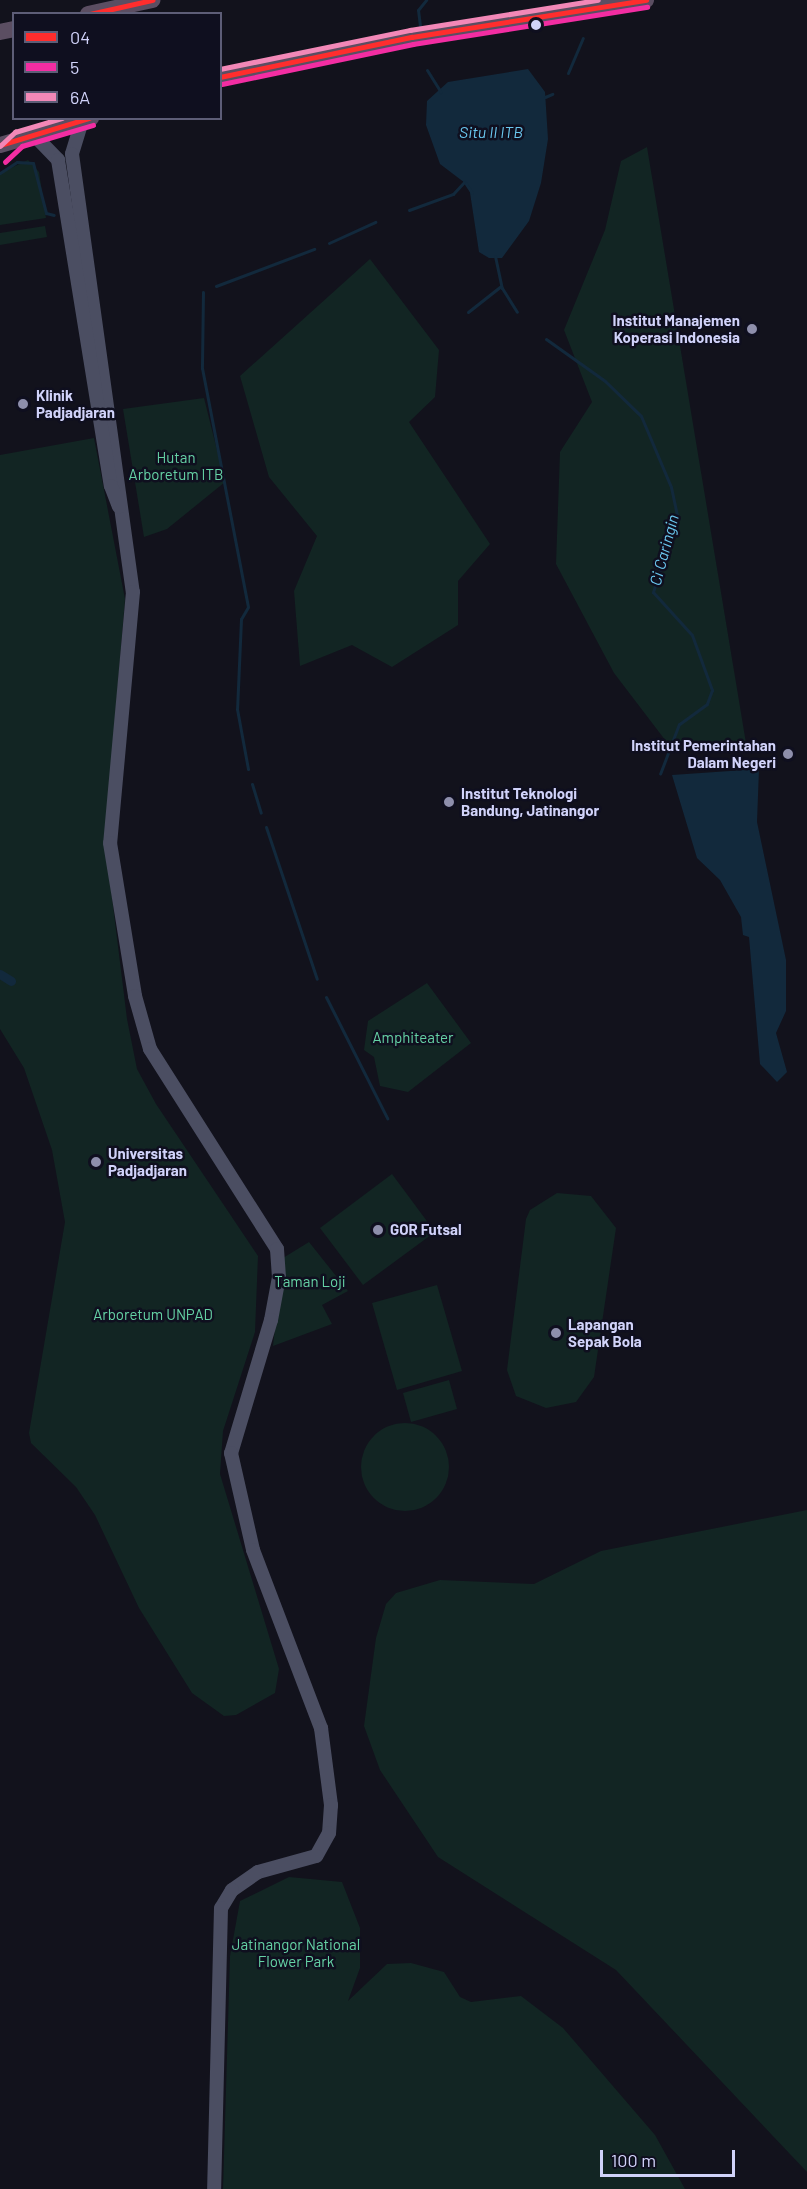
<!DOCTYPE html>
<style>
body{margin:0}
#map{position:relative;width:807px;height:2189px;overflow:hidden;background:#12121c;font-family:Barlow,sans-serif}
div>[style]{position:absolute}
[style*='--x']{left:calc(var(--x)*1px);top:calc(var(--y)*1px);width:calc(var(--w)*1px);rotate:calc(var(--a)*1deg)}
.green>*{inset:0;background:#122523}
.round{border-radius:50%}
.water>*{inset:0;background:#12293c}
.stream>*{height:3px;margin:-1.5px;padding:0 1.5px;transform-origin:1.5px;border-radius:1.5px;background:#12293c}
.canal>*{height:9px;margin:-4.5px;padding:0 4.5px;transform-origin:4.5px;border-radius:4.5px;background:#12293c}
.secondary>*{height:14px;margin:-7px;padding:0 7px;transform-origin:7px;border-radius:7px;background:#4b4e62}
.highway>*{height:16px;margin:-8px;padding:0 8px;transform-origin:8px;border-radius:8px;background:#5b4e62}
.bus-1>*{height:4.5px;margin:-2.25px;padding:0 2.25px;transform-origin:2.25px;border-radius:2.25px;background:#ff2d2d}
.bus-2>*{height:4.5px;margin:-2.25px;padding:0 2.25px;transform-origin:2.25px;border-radius:2.25px;background:#f32da2}
.bus-3>*{height:4.5px;margin:-2.25px;padding:0 2.25px;transform-origin:2.25px;border-radius:2.25px;background:#f288b7}
.dots>*{width:16px;height:16px;translate:-50% -50%;box-sizing:border-box;border:3px solid #0f0f1f;border-radius:50%}
span{translate:-50% -50%;white-space:nowrap;text-align:center;line-height:1.15;-webkit-text-stroke:5px #0f0f1f;paint-order:stroke}
.poi-label{font-size:15px;color:#d1d3fa;font-weight:700}
.right{translate:-100% -50%;text-align:right}
.left{translate:0 -50%;text-align:left}
.park-label{font-size:15px;color:#65d2a5}
.water-label{font-size:16px;color:#6ac7ef;font-style:italic}
.legend{position:absolute;left:12px;top:12px;width:210px;height:108px;box-sizing:border-box;background:#0f0f1f;border:2px solid #5d5d77;margin:0;padding:8px 10px;list-style:none;font-size:18px;color:#d1d3fa}
.legend li{display:flex;align-items:center;gap:12px;height:30px}
.legend b{width:30px;border:2px solid #5d5d77}
.scale{position:absolute;left:600px;top:2150px;width:135px;height:27px;box-sizing:border-box;border:3px solid #d1d3fa;border-top:0;padding-left:8px;font-size:18px;line-height:21px;white-space:nowrap;color:#d1d3fa;-webkit-text-stroke:4px #0f0f1f;paint-order:stroke}
</style>
<div id="map">
<div class="green">
<i style="clip-path:polygon(647px 147px,746px 743px,675px 753px,614px 673px,556px 564px,560px 452px,592px 402px,564px 330px,605px 230px,621px 161px)"></i>
<i style="clip-path:polygon(28px 160px,39px 172px,46px 218px,0 225px,0 173px)"></i>
<i style="clip-path:polygon(45px 226px,47px 237px,0 245px,0 233px)"></i>
<i style="clip-path:polygon(370px 259px,439px 350px,435px 397px,409px 422px,490px 544px,458px 581px,458px 625px,392px 667px,352px 645px,300px 666px,294px 591px,317px 536px,269px 477px,240px 376px)"></i>
<i style="clip-path:polygon(204px 398px,225px 482px,167px 529px,144px 537px,123px 409px)"></i>
<i style="clip-path:polygon(94px 438px,125px 599px,105px 841px,127px 1019px,137px 1069px,156px 1104px,258px 1256px,255px 1332px,223px 1431px,220px 1474px,279px 1669px,275px 1693px,236px 1715px,224px 1716px,192px 1693px,139px 1608px,95px 1515px,76px 1487px,31px 1443px,29px 1433px,65px 1222px,52px 1150px,24px 1068px,0 1029px,0 455px)"></i>
<i style="clip-path:polygon(427px 983px,471px 1043px,408px 1092px,380px 1086px,374px 1057px,364px 1050px,368px 1021px)"></i>
<i style="clip-path:polygon(392px 1174px,435px 1232px,363px 1285px,320px 1228px)"></i>
<i style="clip-path:polygon(557px 1193px,591px 1196px,616px 1228px,594px 1377px,576px 1402px,546px 1408px,516px 1396px,507px 1370px,526px 1219px,530px 1210px)"></i>
<i style="clip-path:polygon(309px 1242px,348px 1291px,322px 1305px,332px 1324px,273px 1346px,283px 1258px)"></i>
<i style="clip-path:polygon(437px 1285px,462px 1371px,397px 1390px,372px 1303px)"></i>
<i style="clip-path:polygon(449px 1380px,457px 1409px,411px 1422px,403px 1393px)"></i>
<i class="round" style="left:361px;top:1423px;width:88px;height:88px"></i>
<i style="clip-path:polygon(807px 1510px,807px 2172px,616px 1970px,438px 1857px,380px 1770px,364px 1726px,376px 1638px,386px 1604px,396px 1593px,440px 1580px,534px 1584px,601px 1551px)"></i>
<i style="clip-path:polygon(289px 1877px,342px 1882px,360px 1928px,360px 1968px,348px 2001px,387px 1964px,411px 1963px,444px 1972px,460px 1997px,471px 2002px,521px 1996px,563px 2028px,655px 2135px,685px 2189px,223px 2189px,230px 1956px,240px 1901px)"></i>
</div>
<div class="water">
<i style="clip-path:polygon(528px 69px,545px 92px,548px 139px,541px 183px,529px 221px,502px 258px,489px 258px,479px 252px,469px 186px,440px 164px,426px 125px,427px 101px,448px 82px)"></i>
<i style="clip-path:polygon(759px 769px,757px 822px,786px 960px,786px 1011px,776px 1033px,787px 1072px,777px 1082px,760px 1064px,749px 937px,743px 935px,741px 917px,720px 880px,697px 858px,672px 775px)"></i>
</div>
<div class="stream">
<i style="--x:420;--y:26;--w:16;--a:-97"></i>
<i style="--x:418;--y:10;--w:13;--a:-51"></i>
<i style="--x:427;--y:70;--w:26;--a:58"></i>
<i style="--x:568;--y:73;--w:38;--a:-67"></i>
<i style="--x:545;--y:97;--w:8;--a:-23"></i>
<i style="--x:0;--y:173;--w:20;--a:-33"></i>
<i style="--x:17;--y:162;--w:16;--a:4"></i>
<i style="--x:33;--y:163;--w:52;--a:75.4"></i>
<i style="--x:46;--y:213;--w:8;--a:14"></i>
<i style="--x:464;--y:181;--w:14;--a:56"></i>
<i style="--x:409;--y:210;--w:47;--a:-20"></i>
<i style="--x:453;--y:194;--w:16;--a:-47"></i>
<i style="--x:329;--y:243;--w:51;--a:-24.5"></i>
<i style="--x:495;--y:256;--w:33;--a:78"></i>
<i style="--x:502;--y:288;--w:28;--a:58"></i>
<i style="--x:216;--y:286;--w:105;--a:-20.7"></i>
<i style="--x:203;--y:292;--w:76;--a:90.8"></i>
<i style="--x:202;--y:368;--w:243;--a:79.1"></i>
<i style="--x:248;--y:607;--w:14;--a:120"></i>
<i style="--x:241;--y:619;--w:90;--a:92.5"></i>
<i style="--x:237;--y:709;--w:61;--a:79.6"></i>
<i style="--x:468;--y:312;--w:42;--a:-38.2"></i>
<i style="--x:546;--y:339;--w:72;--a:35.4"></i>
<i style="--x:605;--y:381;--w:50;--a:44.2"></i>
<i style="--x:641;--y:416;--w:77;--a:67.1"></i>
<i style="--x:671;--y:487;--w:29;--a:78"></i>
<i style="--x:677;--y:515;--w:81;--a:107.3"></i>
<i style="--x:653;--y:592;--w:58;--a:47.8"></i>
<i style="--x:692;--y:635;--w:59;--a:70"></i>
<i style="--x:712;--y:690;--w:15;--a:110"></i>
<i style="--x:707;--y:704;--w:34;--a:144"></i>
<i style="--x:679;--y:724;--w:53;--a:110.8"></i>
<i style="--x:252;--y:784;--w:30;--a:73"></i>
<i style="--x:266;--y:827;--w:160;--a:71.5"></i>
<i style="--x:326;--y:997;--w:136;--a:63.2"></i>
</div>
<div class="canal">
<i style="--x:0;--y:974;--w:13;--a:32"></i>
</div>
<div class="secondary">
<i style="--x:82;--y:121;--w:34;--a:107"></i>
<i style="--x:72;--y:154;--w:442;--a:82.1"></i>
<i style="--x:133;--y:592;--w:252;--a:95.2"></i>
<i style="--x:110;--y:843;--w:155;--a:80.7"></i>
<i style="--x:135;--y:996;--w:55;--a:74.2"></i>
<i style="--x:150;--y:1049;--w:237;--a:57.6"></i>
<i style="--x:277;--y:1249;--w:28;--a:86"></i>
<i style="--x:279;--y:1277;--w:44;--a:100.5"></i>
<i style="--x:271;--y:1320;--w:139;--a:106.7"></i>
<i style="--x:231;--y:1453;--w:99;--a:77.2"></i>
<i style="--x:253;--y:1550;--w:191;--a:69.1"></i>
<i style="--x:321;--y:1728;--w:78;--a:82.6"></i>
<i style="--x:331;--y:1805;--w:28;--a:94"></i>
<i style="--x:329;--y:1833;--w:26;--a:119"></i>
<i style="--x:316;--y:1856;--w:60;--a:164.6"></i>
<i style="--x:258;--y:1872;--w:32;--a:145"></i>
<i style="--x:232;--y:1890;--w:21;--a:121"></i>
<i style="--x:221;--y:1908;--w:281;--a:91.4"></i>
<i style="--x:34;--y:135;--w:35;--a:46"></i>
<i style="--x:58;--y:160;--w:330;--a:80.8"></i>
<i style="--x:111;--y:486;--w:22;--a:69"></i>
</div>
<div class="highway">
<i style="--x:88;--y:14;--w:66;--a:-12.3"></i>
<i style="--x:0;--y:32;--w:14;--a:-12"></i>
<i style="--x:220;--y:77;--w:196;--a:-11.8"></i>
<i style="--x:412;--y:37;--w:237;--a:-9"></i>
<i style="--x:0;--y:145;--w:95;--a:-16.5"></i>
</div>
<div class="bus-1">
<i style="--x:90;--y:14;--w:64;--a:-12.7"></i>
<i style="--x:220;--y:77;--w:196;--a:-11.8"></i>
<i style="--x:412;--y:37;--w:237;--a:-9"></i>
<i style="--x:0;--y:145;--w:93;--a:-16.9"></i>
</div>
<div class="bus-2">
<i style="--x:222;--y:84;--w:195;--a:-11.8"></i>
<i style="--x:413;--y:44;--w:237;--a:-9"></i>
<i style="--x:5;--y:162;--w:23;--a:-43"></i>
<i style="--x:22;--y:146;--w:74;--a:-16.5"></i>
</div>
<div class="bus-3">
<i style="--x:220;--y:69;--w:194;--a:-11.6"></i>
<i style="--x:410;--y:30;--w:190;--a:-9.1"></i>
<i style="--x:0;--y:146;--w:21;--a:-43"></i>
<i style="--x:15;--y:132;--w:49;--a:-16.6"></i>
</div>
<div class="dots">
<i style="left:536px;top:25px;background:#d1d3fa"></i>
<i style="left:752px;top:329px;background:#8e8fac"></i>
<i style="left:23px;top:404px;background:#8e8fac"></i>
<i style="left:788px;top:754px;background:#8e8fac"></i>
<i style="left:449px;top:802px;background:#8e8fac"></i>
<i style="left:96px;top:1162px;background:#8e8fac"></i>
<i style="left:378px;top:1230px;background:#8e8fac"></i>
<i style="left:556px;top:1333px;background:#8e8fac"></i>
</div>
<div class="poi-label">
<span class="right" style="left:740px;top:329px">Institut Manajemen<br>Koperasi Indonesia</span>
<span class="left" style="left:36px;top:404px">Klinik<br>Padjadjaran</span>
<span class="right" style="left:776px;top:754px">Institut Pemerintahan<br>Dalam Negeri</span>
<span class="left" style="left:461px;top:802px">Institut Teknologi<br>Bandung, Jatinangor</span>
<span class="left" style="left:108px;top:1162px">Universitas<br>Padjadjaran</span>
<span class="left" style="left:390px;top:1230px">GOR Futsal</span>
<span class="left" style="left:568px;top:1333px">Lapangan<br>Sepak Bola</span>
</div>
<div class="park-label">
<span style="left:176px;top:466px">Hutan<br>Arboretum ITB</span>
<span style="left:413px;top:1038px">Amphiteater</span>
<span style="left:310px;top:1282px">Taman Loji</span>
<span style="left:153px;top:1315px">Arboretum UNPAD</span>
<span style="left:296px;top:1953px">Jatinangor National<br>Flower Park</span>
</div>
<div class="water-label">
<span style="left:491px;top:132px">Situ II ITB</span>
<span style="left:664px;top:550px;rotate:-75deg">Ci Caringin</span>
</div>
<ul class="legend">
<li><b style="height:8px;background:#ff2d2d"></b>04</li>
<li><b style="height:8px;background:#f32da2"></b>5</li>
<li><b style="height:8px;background:#f288b7"></b>6A</li>
</ul>
<div class="scale">100 m</div>
</div>
